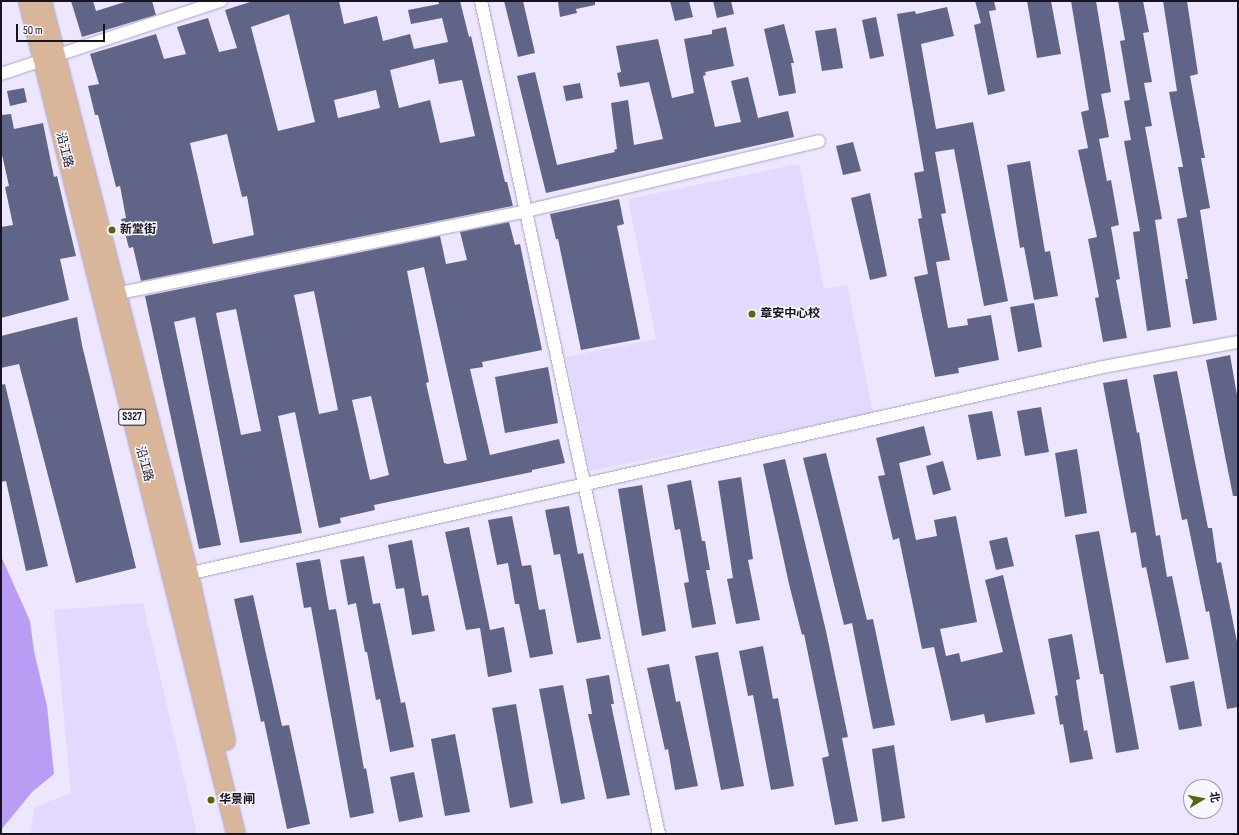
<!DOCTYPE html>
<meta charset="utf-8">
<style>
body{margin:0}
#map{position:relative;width:1239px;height:835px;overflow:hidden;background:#ede6fe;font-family:"Sofia Sans Condensed","Noto Sans SC",sans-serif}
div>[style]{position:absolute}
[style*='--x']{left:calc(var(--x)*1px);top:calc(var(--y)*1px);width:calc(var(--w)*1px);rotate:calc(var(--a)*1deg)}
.built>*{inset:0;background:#e3d8fd}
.forest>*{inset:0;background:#b99df5}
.building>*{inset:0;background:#606587}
.roads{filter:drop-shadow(0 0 1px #aba1c5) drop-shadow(0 0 1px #aba1c5)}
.street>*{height:12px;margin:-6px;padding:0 6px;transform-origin:6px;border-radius:6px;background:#fff}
.primary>*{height:18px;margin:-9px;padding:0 9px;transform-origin:9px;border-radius:9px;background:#d9b59a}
.dots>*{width:11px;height:11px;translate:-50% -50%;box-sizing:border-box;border:2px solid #f8f6fe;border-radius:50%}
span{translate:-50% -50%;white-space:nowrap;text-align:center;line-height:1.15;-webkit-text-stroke:3px #f8f6fe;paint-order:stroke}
.shield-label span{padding:1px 3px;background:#f8f6fe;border:1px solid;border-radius:3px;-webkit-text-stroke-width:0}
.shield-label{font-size:11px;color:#171320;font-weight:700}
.street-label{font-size:12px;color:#171320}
.poi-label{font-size:12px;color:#171320;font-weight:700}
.left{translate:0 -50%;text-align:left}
.frame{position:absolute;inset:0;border:2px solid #171320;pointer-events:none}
.north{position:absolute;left:1183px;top:779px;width:40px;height:40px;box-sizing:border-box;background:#f8f6fe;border:1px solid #9e9ba5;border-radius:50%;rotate:80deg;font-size:11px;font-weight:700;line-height:16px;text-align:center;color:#171320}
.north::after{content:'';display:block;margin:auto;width:14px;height:18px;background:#596509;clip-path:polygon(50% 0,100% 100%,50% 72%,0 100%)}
.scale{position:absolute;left:16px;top:24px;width:89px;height:18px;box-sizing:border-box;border:2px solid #171320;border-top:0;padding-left:5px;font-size:12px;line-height:14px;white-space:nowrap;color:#171320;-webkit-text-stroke:3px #f8f6fe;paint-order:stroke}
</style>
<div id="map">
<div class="built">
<i style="clip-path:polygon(799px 164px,824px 289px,847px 285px,873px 413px,590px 471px,566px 357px,656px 339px,628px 199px)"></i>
<i style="clip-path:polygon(143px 603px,197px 834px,31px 834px,34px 807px,71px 793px,54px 610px)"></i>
</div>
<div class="forest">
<i style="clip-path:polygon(1px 556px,30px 621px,34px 651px,47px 706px,54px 774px,32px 792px,1px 830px)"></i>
</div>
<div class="building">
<i style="clip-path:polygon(71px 1px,93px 1px,96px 11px,128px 1px,152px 1px,156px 15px,82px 37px)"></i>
<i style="clip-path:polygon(evenodd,253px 1px,339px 1px,344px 24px,377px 16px,383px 41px,410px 34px,414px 49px,448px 42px,442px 18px,411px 24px,408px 10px,439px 4px,438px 1px,460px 1px,469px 37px,471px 36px,505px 182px,507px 182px,513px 206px,141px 281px,133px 247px,129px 248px,121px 219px,126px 218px,120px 186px,116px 187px,98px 115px,95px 115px,88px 86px,99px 84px,90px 54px,156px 34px,164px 59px,186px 54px,177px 27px,208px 18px,219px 52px,237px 48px,225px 10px,253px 1px,289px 14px,315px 122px,278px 131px,251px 27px,289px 14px,253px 1px,434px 59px,439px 84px,462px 80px,475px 136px,440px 143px,430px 100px,399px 108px,390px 70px,434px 59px,253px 1px,376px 90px,380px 108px,338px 118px,334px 100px,376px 90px,253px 1px,227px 134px,242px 197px,247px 196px,254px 235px,213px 244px,190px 143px,227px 134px)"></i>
<i style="clip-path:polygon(504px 1px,523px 1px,535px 53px,518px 57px)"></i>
<i style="clip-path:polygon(564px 1px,595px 1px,595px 5px,576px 9px,577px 13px,560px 17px,558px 2px)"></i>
<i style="clip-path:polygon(670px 1px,689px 1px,693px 17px,675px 21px)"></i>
<i style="clip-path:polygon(713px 1px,731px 1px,734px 14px,717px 18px)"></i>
<i style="clip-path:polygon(975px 1px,994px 1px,996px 10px,989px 11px,1005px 91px,988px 95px,974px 25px,981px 23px)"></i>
<i style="clip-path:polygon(1027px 1px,1051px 1px,1061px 54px,1037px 58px)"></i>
<i style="clip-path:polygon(1071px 1px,1096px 1px,1111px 92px,1101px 94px,1109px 137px,1099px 139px,1107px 181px,1111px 180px,1119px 225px,1111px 227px,1120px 279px,1116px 280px,1127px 338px,1103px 342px,1095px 298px,1099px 297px,1088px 239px,1097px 237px,1078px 150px,1088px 148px,1081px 112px,1089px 110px)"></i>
<i style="clip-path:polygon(1118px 1px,1143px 1px,1149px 32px,1143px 33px,1152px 82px,1144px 83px,1152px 126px,1145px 127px,1162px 219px,1155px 220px,1171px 327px,1147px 331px,1133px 232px,1140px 231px,1124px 141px,1131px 140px,1124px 101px,1130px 100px,1120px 41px,1125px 40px)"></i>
<i style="clip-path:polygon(1163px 1px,1187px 1px,1198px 74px,1190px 76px,1205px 158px,1201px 158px,1210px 208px,1200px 210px,1217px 320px,1193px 324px,1185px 279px,1188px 279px,1177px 219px,1187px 217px,1178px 167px,1183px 167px,1169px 92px,1177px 91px)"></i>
<i style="clip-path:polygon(947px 7px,954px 36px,921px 44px,936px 129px,973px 122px,1008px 301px,984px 306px,954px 149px,935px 152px,946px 213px,941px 214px,950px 260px,936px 262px,948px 328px,968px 325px,967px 319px,991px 315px,999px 360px,958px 368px,959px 373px,935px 377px,914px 277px,928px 274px,918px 219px,922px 218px,914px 173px,924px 171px,897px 14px,915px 11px,916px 14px)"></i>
<i style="clip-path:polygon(876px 17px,884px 56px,870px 59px,862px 20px)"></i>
<i style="clip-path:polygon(784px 24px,794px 63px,791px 63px,796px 93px,779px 96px,764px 29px)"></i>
<i style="clip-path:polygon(726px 27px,734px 66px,705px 72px,706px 75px,703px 76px,715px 127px,741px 122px,731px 81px,748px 77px,758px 118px,788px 111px,794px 137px,546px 193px,517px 76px,535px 72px,557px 165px,615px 152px,614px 150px,617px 149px,611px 103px,628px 100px,634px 145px,663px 139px,649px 82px,620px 87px,617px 73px,621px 72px,616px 46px,658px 39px,672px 98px,694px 93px,684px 39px,712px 34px,712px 30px)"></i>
<i style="clip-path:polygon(836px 28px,843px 68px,822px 71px,815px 31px)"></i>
<i style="clip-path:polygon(580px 83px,583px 98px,566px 101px,563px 86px)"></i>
<i style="clip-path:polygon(24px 88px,27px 102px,10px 106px,7px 91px)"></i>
<i style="clip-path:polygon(11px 114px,14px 129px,43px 123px,54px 177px,57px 176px,76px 256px,60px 259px,69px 300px,1px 318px,1px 227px,13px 225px,5px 187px,9px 186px,1px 150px,1px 115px)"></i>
<i style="clip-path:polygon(853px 142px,861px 171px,843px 175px,836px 146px)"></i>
<i style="clip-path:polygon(1030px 161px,1045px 252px,1050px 251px,1058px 296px,1034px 300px,1024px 247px,1020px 248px,1007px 165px)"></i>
<i style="clip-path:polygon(870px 193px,887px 276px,870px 280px,851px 198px)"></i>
<i style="clip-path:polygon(619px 199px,624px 224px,617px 226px,640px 339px,581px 350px,558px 239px,556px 239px,550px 214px)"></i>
<i style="clip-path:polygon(evenodd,509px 222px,515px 245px,520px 244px,542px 350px,482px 362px,483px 367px,470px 369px,490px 455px,559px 439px,565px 463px,532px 470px,532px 472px,374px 505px,375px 510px,340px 518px,341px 523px,319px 528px,295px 412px,278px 416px,302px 533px,240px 543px,195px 317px,174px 322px,221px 545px,199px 549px,145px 296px,440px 236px,446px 264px,467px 260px,460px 232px,509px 222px,424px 267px,467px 460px,448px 464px,444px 463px,426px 383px,429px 382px,407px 271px,424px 267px,509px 222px,314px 291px,338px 410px,319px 414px,294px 295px,314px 291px,509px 222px,236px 309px,261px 431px,241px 435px,216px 313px,236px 309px,509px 222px,371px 396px,389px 475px,370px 480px,352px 400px,371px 396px)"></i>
<i style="clip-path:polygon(1034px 303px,1042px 347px,1018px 352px,1010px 307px)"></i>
<i style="clip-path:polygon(77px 317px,82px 345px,136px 568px,76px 583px,19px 364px,1px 368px,1px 336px)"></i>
<i style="clip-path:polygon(1230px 355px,1238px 401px,1238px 496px,1233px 496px,1206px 360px)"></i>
<i style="clip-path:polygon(548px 367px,558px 423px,505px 433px,495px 377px)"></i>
<i style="clip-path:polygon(1177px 371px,1208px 528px,1212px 528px,1217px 563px,1221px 562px,1238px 647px,1238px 707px,1227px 709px,1209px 611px,1206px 612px,1187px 519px,1182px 520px,1153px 375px)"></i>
<i style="clip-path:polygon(1127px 379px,1137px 433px,1139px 432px,1156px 536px,1160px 535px,1167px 577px,1172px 576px,1189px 659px,1166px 663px,1146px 567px,1142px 568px,1136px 532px,1131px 533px,1103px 383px)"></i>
<i style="clip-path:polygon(5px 384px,48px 566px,26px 571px,6px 481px,1px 482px,1px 385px)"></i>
<i style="clip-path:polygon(1041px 407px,1049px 452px,1025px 456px,1017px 411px)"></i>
<i style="clip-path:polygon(992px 411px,1001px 456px,977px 460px,968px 415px)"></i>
<i style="clip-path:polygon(924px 426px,931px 455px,899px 463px,916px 540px,937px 536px,934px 520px,956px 516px,977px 622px,940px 629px,946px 656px,959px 653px,961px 662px,1003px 652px,985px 580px,1003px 575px,1035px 714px,986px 723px,984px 714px,951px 721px,934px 647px,922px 649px,899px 538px,893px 540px,878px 476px,885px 475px,876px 438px)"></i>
<i style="clip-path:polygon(1077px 449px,1087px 513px,1065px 517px,1055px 453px)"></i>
<i style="clip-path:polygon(826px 453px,867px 620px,873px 619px,895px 725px,873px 729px,852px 623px,844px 625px,803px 458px)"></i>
<i style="clip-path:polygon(785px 459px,826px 631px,848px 737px,842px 738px,858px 821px,835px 825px,822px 758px,829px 756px,804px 634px,802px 635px,789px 584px,763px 464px)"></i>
<i style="clip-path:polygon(943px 461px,951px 490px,933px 495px,926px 466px)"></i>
<i style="clip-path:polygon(741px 477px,753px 559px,748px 560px,760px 620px,736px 624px,727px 579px,733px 578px,718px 481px)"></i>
<i style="clip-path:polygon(691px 480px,702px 541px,705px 541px,710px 570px,706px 570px,716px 624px,692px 628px,684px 583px,689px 582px,680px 529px,675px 530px,667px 485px)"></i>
<i style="clip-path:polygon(642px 485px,666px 631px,642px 636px,618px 489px)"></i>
<i style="clip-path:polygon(569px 506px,578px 554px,583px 553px,601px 639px,577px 643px,560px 554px,554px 555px,545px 510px)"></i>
<i style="clip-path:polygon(512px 516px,522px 566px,531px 565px,539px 610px,545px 609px,553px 654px,530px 658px,519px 604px,515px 604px,508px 563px,497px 565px,488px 520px)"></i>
<i style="clip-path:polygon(469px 527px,490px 630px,504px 627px,512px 672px,488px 677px,480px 628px,466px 630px,445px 532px)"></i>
<i style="clip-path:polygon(1099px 531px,1139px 749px,1116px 753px,1103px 674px,1100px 674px,1075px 535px)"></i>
<i style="clip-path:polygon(1007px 537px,1014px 566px,996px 570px,989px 541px)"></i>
<i style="clip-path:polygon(412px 540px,422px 596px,428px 595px,435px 631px,412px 635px,404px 588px,396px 589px,388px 545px)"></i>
<i style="clip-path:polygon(364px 556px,373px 604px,380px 603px,401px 703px,405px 702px,414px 747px,390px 752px,380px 699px,376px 700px,367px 652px,365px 652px,356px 603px,348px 605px,340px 560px)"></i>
<i style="clip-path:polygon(320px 559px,329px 610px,336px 609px,364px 769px,366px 768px,374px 813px,350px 818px,311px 607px,304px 608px,296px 563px)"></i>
<i style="clip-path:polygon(253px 595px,282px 726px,289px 725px,310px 824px,287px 829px,264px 721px,261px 722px,234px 599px)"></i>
<i style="clip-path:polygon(1072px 634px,1080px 679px,1076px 680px,1084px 731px,1087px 730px,1093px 759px,1070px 763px,1063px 724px,1060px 725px,1055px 696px,1058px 695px,1048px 639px)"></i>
<i style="clip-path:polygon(763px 646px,773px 699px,778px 698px,794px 786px,771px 790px,753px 695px,748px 696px,739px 651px)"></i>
<i style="clip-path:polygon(718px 652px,744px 786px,721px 790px,695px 656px)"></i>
<i style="clip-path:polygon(669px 664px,676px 702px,680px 701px,698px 786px,675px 790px,668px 749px,665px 750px,647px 668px)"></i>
<i style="clip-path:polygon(609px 675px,614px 704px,611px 704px,630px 795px,607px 799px,588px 714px,592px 714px,586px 679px)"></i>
<i style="clip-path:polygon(1194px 681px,1202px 726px,1179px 730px,1170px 686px)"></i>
<i style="clip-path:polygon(563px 685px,585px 799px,561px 804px,539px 689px)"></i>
<i style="clip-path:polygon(516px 704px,533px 803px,510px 808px,492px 708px)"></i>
<i style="clip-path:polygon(455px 734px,470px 812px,445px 816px,431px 739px)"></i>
<i style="clip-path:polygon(894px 745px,905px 818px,882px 822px,872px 749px)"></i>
<i style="clip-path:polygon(414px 772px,423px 817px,399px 822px,390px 777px)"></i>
</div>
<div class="roads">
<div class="street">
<i style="--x:481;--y:1;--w:852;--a:77.94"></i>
<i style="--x:1;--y:74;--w:232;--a:-18.4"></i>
<i style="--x:110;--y:295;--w:424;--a:-11.4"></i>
<i style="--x:526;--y:211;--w:301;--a:-13.4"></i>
<i style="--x:183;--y:575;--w:943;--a:-12.74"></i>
<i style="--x:1103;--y:367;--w:137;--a:-10.5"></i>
</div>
<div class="primary">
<i style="--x:28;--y:1;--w:859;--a:75.98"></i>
<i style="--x:42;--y:1;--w:592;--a:75.61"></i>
<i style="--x:189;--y:574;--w:171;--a:77.5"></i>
</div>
</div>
<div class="dots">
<i style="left:112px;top:230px;background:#596509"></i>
<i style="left:752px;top:314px;background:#596509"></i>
<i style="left:211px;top:800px;background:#596509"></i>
</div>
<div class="shield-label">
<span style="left:132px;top:417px">S327</span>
</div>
<div class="street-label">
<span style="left:64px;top:150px;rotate:76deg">沿江路</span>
<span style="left:144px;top:464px;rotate:75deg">沿江路</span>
</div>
<div class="poi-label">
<span class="left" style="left:120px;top:230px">新堂街</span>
<span class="left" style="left:760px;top:314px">章安中心校</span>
<span class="left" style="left:219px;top:800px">华景闸</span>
</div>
<div class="frame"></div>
<div class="north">北</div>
<div class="scale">50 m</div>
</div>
